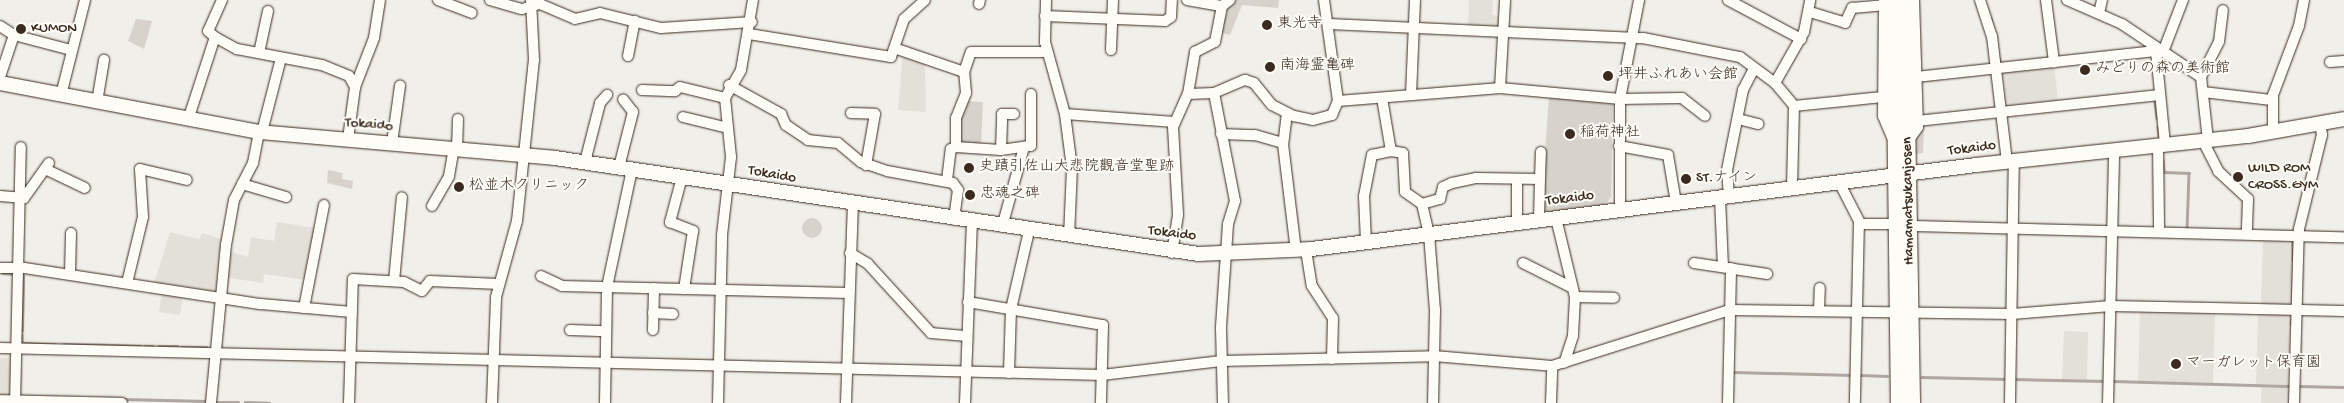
<!DOCTYPE html>
<meta charset="utf-8">
<style>
body{margin:0}
#map{position:relative;width:2344px;height:403px;overflow:hidden;background:#f1efea;font-family:"Gochi Hand","Klee One",sans-serif}
div>[style]{position:absolute}
[style*='--x']{left:calc(var(--x)*1px);top:calc(var(--y)*1px);width:calc(var(--w)*1px);rotate:calc(var(--a)*1deg)}
.built>*{inset:0;background:#e3e0da}
.green>*{inset:0;background:#d7d2cc}
.round{border-radius:50%}
.stream>*{height:2.5px;margin:-1.25px;padding:0 1.25px;transform-origin:1.25px;border-radius:1.25px;background:#aea69f}
.roads{filter:drop-shadow(0 0 1px #3b2a1e) drop-shadow(0 0 1px #3b2a1e)}
.street>*{height:10px;margin:-5px;padding:0 5px;transform-origin:5px;border-radius:5px;background:#fdfcf7}
.secondary>*{height:14px;margin:-7px;padding:0 7px;transform-origin:7px;border-radius:7px;background:#fdfcf7}
.primary>*{height:15px;margin:-7.5px;padding:0 7.5px;transform-origin:7.5px;border-radius:7.5px;background:#fdfcf7}
.dots>*{width:14px;height:14px;translate:-50% -50%;box-sizing:border-box;border:2px solid #fdfcf7;border-radius:50%}
span{translate:-50% -50%;white-space:nowrap;text-align:center;line-height:1.15;-webkit-text-stroke:4px #fdfcf7;paint-order:stroke}
.poi-label{font-size:15px;color:#3b2a1e}
.left{translate:0 -50%;text-align:left}
.street-label{font-size:15px;color:#3b2a1e}
</style>
<div id="map">
<div class="built">
<i style="clip-path:polygon(1469px 0,1493px 0,1492px 15px,1500px 16px,1500px 28px,1468px 29px)"></i>
<i style="clip-path:polygon(903px 52px,925px 60px,926px 112px,898px 110px)"></i>
<i style="clip-path:polygon(2054px 65px,2058px 101px,2007px 107px,2003px 71px)"></i>
<i style="clip-path:polygon(277px 222px,315px 228px,305px 280px,264px 274px,263px 283px,223px 277px,227px 250px,248px 257px,251px 237px,274px 241px)"></i>
<i style="clip-path:polygon(170px 232px,199px 239px,202px 233px,224px 240px,217px 294px,154px 284px)"></i>
<i style="clip-path:polygon(2263px 240px,2292px 241px,2290px 306px,2261px 305px)"></i>
<i style="clip-path:polygon(162px 292px,183px 295px,180px 315px,159px 312px)"></i>
<i style="clip-path:polygon(2140px 310px,2215px 312px,2213px 383px,2138px 381px)"></i>
<i style="clip-path:polygon(2258px 313px,2290px 314px,2288px 385px,2256px 384px)"></i>
<i style="clip-path:polygon(2064px 331px,2088px 332px,2087px 380px,2062px 380px)"></i>
<i style="clip-path:polygon(0 358px,13px 358px,12px 396px,0 395px)"></i>
<i style="clip-path:polygon(2262px 386px,2292px 387px,2292px 403px,2261px 403px)"></i>
</div>
<div class="green">
<i style="clip-path:polygon(1236px 0,1279px 0,1278px 8px,1242px 5px,1230px 35px,1222px 33px,1227px 10px)"></i>
<i style="clip-path:polygon(136px 19px,152px 21px,144px 49px,128px 41px)"></i>
<i style="clip-path:polygon(1549px 97px,1613px 103px,1611px 197px,1604px 206px,1546px 213px,1541px 208px)"></i>
<i style="clip-path:polygon(965px 101px,983px 102px,981px 145px,961px 144px,959px 119px)"></i>
<i style="clip-path:polygon(1924px 124px,1923px 153px,1915px 154px,1914px 139px)"></i>
<i style="clip-path:polygon(328px 170px,343px 173px,342px 179px,353px 181px,352px 189px,327px 183px)"></i>
<i class="round" style="left:802px;top:218px;width:20px;height:20px"></i>
</div>
<div class="stream">
<i style="--x:1991;--y:18;--w:47;--a:78.9"></i>
<i style="--x:2155;--y:102;--w:16;--a:83"></i>
<i style="--x:2158;--y:127;--w:8;--a:83"></i>
<i style="--x:2163;--y:160;--w:12;--a:85"></i>
<i style="--x:2164;--y:172;--w:25;--a:2"></i>
<i style="--x:2189;--y:173;--w:57;--a:92"></i>
<i style="--x:2293;--y:239;--w:21;--a:90"></i>
<i style="--x:3;--y:273;--w:10;--a:6"></i>
<i style="--x:2292;--y:305;--w:40;--a:-88.6"></i>
<i style="--x:2291;--y:324;--w:10;--a:-84"></i>
<i style="--x:22;--y:331;--w:55;--a:-89"></i>
<i style="--x:22;--y:335;--w:8;--a:90"></i>
<i style="--x:22;--y:343;--w:33;--a:2"></i>
<i style="--x:63;--y:344;--w:47;--a:1.2"></i>
<i style="--x:113;--y:345;--w:27;--a:2"></i>
<i style="--x:145;--y:346;--w:8;--a:0"></i>
<i style="--x:159;--y:346;--w:19;--a:0"></i>
<i style="--x:181;--y:347;--w:26;--a:0"></i>
<i style="--x:1733;--y:372;--w:120;--a:1.4"></i>
<i style="--x:1860;--y:375;--w:27;--a:2"></i>
<i style="--x:1922;--y:377;--w:85;--a:1.3"></i>
<i style="--x:2014;--y:379;--w:91;--a:1.3"></i>
<i style="--x:2113;--y:381;--w:178;--a:1.6"></i>
<i style="--x:2298;--y:386;--w:46;--a:1.2"></i>
<i style="--x:123;--y:399;--w:84;--a:1.4"></i>
<i style="--x:215;--y:402;--w:24;--a:0"></i>
<i style="--x:245;--y:402;--w:24;--a:2"></i>
</div>
<div class="roads">
<div class="street">
<i style="--x:222;--y:0;--w:34;--a:114"></i>
<i style="--x:208;--y:31;--w:9;--a:41"></i>
<i style="--x:215;--y:37;--w:25;--a:29"></i>
<i style="--x:237;--y:49;--w:86;--a:10.7"></i>
<i style="--x:322;--y:65;--w:29;--a:22"></i>
<i style="--x:349;--y:76;--w:13;--a:61"></i>
<i style="--x:438;--y:0;--w:36;--a:21"></i>
<i style="--x:490;--y:0;--w:33;--a:16"></i>
<i style="--x:522;--y:9;--w:19;--a:-16"></i>
<i style="--x:540;--y:4;--w:38;--a:23"></i>
<i style="--x:575;--y:19;--w:26;--a:-13"></i>
<i style="--x:600;--y:13;--w:63;--a:13.8"></i>
<i style="--x:661;--y:28;--w:91;--a:-3.8"></i>
<i style="--x:1046;--y:0;--w:42;--a:91.4"></i>
<i style="--x:1045;--y:42;--w:75;--a:74.5"></i>
<i style="--x:1065;--y:114;--w:54;--a:82.6"></i>
<i style="--x:1072;--y:168;--w:68;--a:92.5"></i>
<i style="--x:1187;--y:0;--w:36;--a:10"></i>
<i style="--x:1222;--y:6;--w:10;--a:-37"></i>
<i style="--x:1728;--y:0;--w:83;--a:28.1"></i>
<i style="--x:1884;--y:0;--w:116;--a:90.5"></i>
<i style="--x:1883;--y:116;--w:23;--a:67"></i>
<i style="--x:1980;--y:0;--w:38;--a:72"></i>
<i style="--x:1992;--y:36;--w:127;--a:83.2"></i>
<i style="--x:2046;--y:0;--w:63;--a:82.6"></i>
<i style="--x:2067;--y:0;--w:60;--a:23.6"></i>
<i style="--x:2122;--y:24;--w:95;--a:33.9"></i>
<i style="--x:2201;--y:77;--w:63;--a:83.7"></i>
<i style="--x:979;--y:4;--w:4;--a:-76"></i>
<i style="--x:1810;--y:12;--w:37;--a:17"></i>
<i style="--x:1845;--y:23;--w:17;--a:-65"></i>
<i style="--x:1852;--y:8;--w:32;--a:-5"></i>
<i style="--x:2099;--y:13;--w:13;--a:-77"></i>
<i style="--x:1045;--y:16;--w:120;--a:2.4"></i>
<i style="--x:1165;--y:21;--w:7;--a:-34"></i>
<i style="--x:1171;--y:17;--w:17;--a:-87"></i>
<i style="--x:1329;--y:24;--w:314;--a:2.6"></i>
<i style="--x:1643;--y:38;--w:99;--a:11.1"></i>
<i style="--x:1740;--y:57;--w:44;--a:36.6"></i>
<i style="--x:1775;--y:83;--w:30;--a:50"></i>
<i style="--x:1794;--y:106;--w:84;--a:91.4"></i>
<i style="--x:0;--y:26;--w:17;--a:33"></i>
<i style="--x:14;--y:35;--w:59;--a:14.7"></i>
<i style="--x:749;--y:34;--w:144;--a:9.2"></i>
<i style="--x:891;--y:57;--w:40;--a:-71.1"></i>
<i style="--x:904;--y:19;--w:28;--a:-42"></i>
<i style="--x:897;--y:49;--w:71;--a:18.9"></i>
<i style="--x:1111;--y:50;--w:50;--a:-87.7"></i>
<i style="--x:2163;--y:52;--w:56;--a:-69"></i>
<i style="--x:259;--y:53;--w:43;--a:-77.9"></i>
<i style="--x:628;--y:56;--w:36;--a:-79"></i>
<i style="--x:2330;--y:62;--w:14;--a:-4"></i>
<i style="--x:0;--y:77;--w:44;--a:-71.6"></i>
<i style="--x:1916;--y:77;--w:241;--a:-6.2"></i>
<i style="--x:2156;--y:51;--w:93;--a:84.5"></i>
<i style="--x:2201;--y:77;--w:39;--a:-63"></i>
<i style="--x:2219;--y:42;--w:32;--a:-83"></i>
<i style="--x:1775;--y:83;--w:59;--a:-60.4"></i>
<i style="--x:1804;--y:32;--w:33;--a:-79"></i>
<i style="--x:729;--y:85;--w:60;--a:29.1"></i>
<i style="--x:781;--y:114;--w:12;--a:66"></i>
<i style="--x:786;--y:125;--w:27;--a:34"></i>
<i style="--x:808;--y:140;--w:30;--a:6"></i>
<i style="--x:838;--y:143;--w:30;--a:40"></i>
<i style="--x:861;--y:162;--w:28;--a:19"></i>
<i style="--x:887;--y:171;--w:67;--a:10.3"></i>
<i style="--x:953;--y:183;--w:9;--a:54"></i>
<i style="--x:958;--y:190;--w:30;--a:98"></i>
<i style="--x:1500;--y:88;--w:88;--a:-86.7"></i>
<i style="--x:642;--y:90;--w:33;--a:2"></i>
<i style="--x:675;--y:91;--w:6;--a:-39"></i>
<i style="--x:680;--y:87;--w:46;--a:13.7"></i>
<i style="--x:2203;--y:92;--w:69;--a:6.6"></i>
<i style="--x:1214;--y:93;--w:110;--a:79"></i>
<i style="--x:1235;--y:201;--w:24;--a:107"></i>
<i style="--x:1228;--y:224;--w:104;--a:93.9"></i>
<i style="--x:1221;--y:328;--w:75;--a:88.5"></i>
<i style="--x:1188;--y:94;--w:26;--a:-2"></i>
<i style="--x:1214;--y:93;--w:34;--a:-23"></i>
<i style="--x:1245;--y:80;--w:9;--a:18"></i>
<i style="--x:1254;--y:83;--w:28;--a:51"></i>
<i style="--x:1272;--y:105;--w:25;--a:27"></i>
<i style="--x:1294;--y:116;--w:19;--a:12"></i>
<i style="--x:1313;--y:120;--w:20;--a:-15"></i>
<i style="--x:1332;--y:115;--w:15;--a:-67"></i>
<i style="--x:1338;--y:101;--w:102;--a:-97.9"></i>
<i style="--x:61;--y:95;--w:98;--a:-75.8"></i>
<i style="--x:1411;--y:95;--w:95;--a:-87.6"></i>
<i style="--x:1382;--y:98;--w:54;--a:80.4"></i>
<i style="--x:1391;--y:151;--w:12;--a:9"></i>
<i style="--x:1403;--y:153;--w:39;--a:87"></i>
<i style="--x:1405;--y:192;--w:21;--a:35"></i>
<i style="--x:1422;--y:204;--w:31;--a:77"></i>
<i style="--x:1429;--y:234;--w:76;--a:85.5"></i>
<i style="--x:1435;--y:310;--w:93;--a:91.2"></i>
<i style="--x:1338;--y:101;--w:163;--a:-4.6"></i>
<i style="--x:1500;--y:88;--w:121;--a:5.2"></i>
<i style="--x:1620;--y:99;--w:62;--a:-0.9"></i>
<i style="--x:1682;--y:98;--w:29;--a:38"></i>
<i style="--x:97;--y:102;--w:43;--a:-80.5"></i>
<i style="--x:1794;--y:106;--w:89;--a:-5.8"></i>
<i style="--x:851;--y:113;--w:24;--a:2"></i>
<i style="--x:875;--y:114;--w:52;--a:100"></i>
<i style="--x:1287;--y:113;--w:31;--a:97"></i>
<i style="--x:1283;--y:144;--w:108;--a:83.1"></i>
<i style="--x:1065;--y:114;--w:110;--a:4.2"></i>
<i style="--x:683;--y:117;--w:46;--a:13.7"></i>
<i style="--x:1738;--y:119;--w:21;--a:14"></i>
<i style="--x:188;--y:120;--w:87;--a:-72"></i>
<i style="--x:1917;--y:121;--w:244;--a:-6.1"></i>
<i style="--x:262;--y:132;--w:76;--a:-75.6"></i>
<i style="--x:2273;--y:133;--w:38;--a:-90"></i>
<i style="--x:2273;--y:95;--w:74;--a:-69.4"></i>
<i style="--x:2299;--y:26;--w:26;--a:-79"></i>
<i style="--x:1221;--y:134;--w:34;--a:2"></i>
<i style="--x:1255;--y:135;--w:29;--a:16"></i>
<i style="--x:348;--y:139;--w:52;--a:-82.3"></i>
<i style="--x:355;--y:87;--w:53;--a:-68.8"></i>
<i style="--x:374;--y:38;--w:38;--a:-81"></i>
<i style="--x:1908;--y:141;--w:17;--a:-54"></i>
<i style="--x:1918;--y:127;--w:127;--a:-91.8"></i>
<i style="--x:2203;--y:141;--w:34;--a:63"></i>
<i style="--x:2218;--y:171;--w:41;--a:43"></i>
<i style="--x:2248;--y:199;--w:35;--a:92"></i>
<i style="--x:392;--y:143;--w:58;--a:-82"></i>
<i style="--x:2158;--y:145;--w:87;--a:89.3"></i>
<i style="--x:1619;--y:146;--w:50;--a:10.4"></i>
<i style="--x:1668;--y:155;--w:49;--a:80.5"></i>
<i style="--x:956;--y:147;--w:29;--a:-90"></i>
<i style="--x:956;--y:118;--w:27;--a:-68"></i>
<i style="--x:966;--y:93;--w:21;--a:-95"></i>
<i style="--x:964;--y:72;--w:21;--a:-71"></i>
<i style="--x:971;--y:52;--w:75;--a:0"></i>
<i style="--x:457;--y:148;--w:29;--a:-88"></i>
<i style="--x:1001;--y:150;--w:36;--a:-88"></i>
<i style="--x:1002;--y:114;--w:12;--a:0"></i>
<i style="--x:585;--y:162;--w:61;--a:-75.7"></i>
<i style="--x:600;--y:103;--w:11;--a:-49"></i>
<i style="--x:619;--y:167;--w:57;--a:-75.7"></i>
<i style="--x:633;--y:112;--w:16;--a:-128"></i>
<i style="--x:45;--y:169;--w:44;--a:25.4"></i>
<i style="--x:682;--y:177;--w:47;--a:104.9"></i>
<i style="--x:670;--y:222;--w:25;--a:21"></i>
<i style="--x:693;--y:231;--w:59;--a:98.8"></i>
<i style="--x:1517;--y:179;--w:44;--a:90"></i>
<i style="--x:1540;--y:179;--w:27;--a:-88"></i>
<i style="--x:947;--y:180;--w:31;--a:-83"></i>
<i style="--x:951;--y:149;--w:5;--a:-22"></i>
<i style="--x:956;--y:147;--w:45;--a:3.8"></i>
<i style="--x:1001;--y:150;--w:30;--a:-8"></i>
<i style="--x:1031;--y:146;--w:52;--a:-90"></i>
<i style="--x:242;--y:184;--w:46;--a:16.5"></i>
<i style="--x:1840;--y:184;--w:42;--a:62.8"></i>
<i style="--x:1859;--y:221;--w:182;--a:91.3"></i>
<i style="--x:0;--y:196;--w:24;--a:5"></i>
<i style="--x:24;--y:198;--w:43;--a:-54.5"></i>
<i style="--x:1729;--y:197;--w:27;--a:-94"></i>
<i style="--x:1727;--y:170;--w:82;--a:-78.7"></i>
<i style="--x:1743;--y:90;--w:22;--a:-63"></i>
<i style="--x:1720;--y:198;--w:69;--a:87.5"></i>
<i style="--x:1422;--y:204;--w:19;--a:-16"></i>
<i style="--x:1440;--y:199;--w:12;--a:-76"></i>
<i style="--x:1443;--y:187;--w:10;--a:-24"></i>
<i style="--x:1452;--y:183;--w:25;--a:-12"></i>
<i style="--x:1476;--y:178;--w:64;--a:0.9"></i>
<i style="--x:1540;--y:179;--w:41;--a:91.4"></i>
<i style="--x:432;--y:206;--w:34;--a:-60"></i>
<i style="--x:449;--y:176;--w:28;--a:-80"></i>
<i style="--x:1620;--y:210;--w:111;--a:-90"></i>
<i style="--x:1620;--y:99;--w:101;--a:-79.1"></i>
<i style="--x:1556;--y:218;--w:81;--a:76.5"></i>
<i style="--x:1575;--y:297;--w:39;--a:93"></i>
<i style="--x:1573;--y:336;--w:28;--a:108"></i>
<i style="--x:1859;--y:224;--w:36;--a:0"></i>
<i style="--x:1910;--y:226;--w:434;--a:1.5"></i>
<i style="--x:1002;--y:227;--w:83;--a:-74.6"></i>
<i style="--x:1366;--y:242;--w:46;--a:-92.5"></i>
<i style="--x:1364;--y:196;--w:42;--a:-79"></i>
<i style="--x:1372;--y:155;--w:19;--a:-12"></i>
<i style="--x:1306;--y:250;--w:36;--a:81"></i>
<i style="--x:1312;--y:286;--w:38;--a:57"></i>
<i style="--x:1333;--y:318;--w:41;--a:91.4"></i>
<i style="--x:850;--y:253;--w:21;--a:31"></i>
<i style="--x:868;--y:264;--w:93;--a:47.6"></i>
<i style="--x:931;--y:333;--w:36;--a:5"></i>
<i style="--x:1172;--y:253;--w:39;--a:-81"></i>
<i style="--x:1178;--y:214;--w:87;--a:-93.3"></i>
<i style="--x:1173;--y:127;--w:36;--a:-66"></i>
<i style="--x:1188;--y:94;--w:43;--a:-80.5"></i>
<i style="--x:1195;--y:52;--w:22;--a:-27"></i>
<i style="--x:1215;--y:42;--w:37;--a:-79"></i>
<i style="--x:1523;--y:263;--w:54;--a:26.6"></i>
<i style="--x:1694;--y:263;--w:74;--a:8.6"></i>
<i style="--x:18;--y:267;--w:246;--a:8.7"></i>
<i style="--x:261;--y:304;--w:91;--a:5"></i>
<i style="--x:0;--y:268;--w:18;--a:0"></i>
<i style="--x:70;--y:274;--w:41;--a:-88.6"></i>
<i style="--x:541;--y:276;--w:23;--a:25"></i>
<i style="--x:562;--y:286;--w:287;--a:1.4"></i>
<i style="--x:394;--y:281;--w:84;--a:-84.6"></i>
<i style="--x:127;--y:283;--w:68;--a:-76.4"></i>
<i style="--x:143;--y:217;--w:48;--a:-93.6"></i>
<i style="--x:140;--y:169;--w:48;--a:13.2"></i>
<i style="--x:1575;--y:297;--w:39;--a:1"></i>
<i style="--x:968;--y:302;--w:137;--a:9.7"></i>
<i style="--x:1103;--y:325;--w:78;--a:91.5"></i>
<i style="--x:304;--y:308;--w:105;--a:-79"></i>
<i style="--x:1819;--y:311;--w:23;--a:-88"></i>
<i style="--x:653;--y:313;--w:20;--a:3"></i>
<i style="--x:570;--y:330;--w:36;--a:2"></i>
<i style="--x:653;--y:330;--w:42;--a:-88.6"></i>
<i style="--x:0;--y:348;--w:1102;--a:1.4"></i>
<i style="--x:1102;--y:375;--w:120;--a:-6.7"></i>
<i style="--x:1221;--y:361;--w:213;--a:-1.3"></i>
<i style="--x:1434;--y:356;--w:118;--a:4.8"></i>
<i style="--x:1552;--y:366;--w:187;--a:-17.5"></i>
<i style="--x:1730;--y:310;--w:282;--a:0.8"></i>
<i style="--x:2012;--y:314;--w:99;--a:-4.6"></i>
<i style="--x:2111;--y:306;--w:233;--a:1.2"></i>
<i style="--x:1009;--y:373;--w:64;--a:-88.2"></i>
<i style="--x:1011;--y:309;--w:80;--a:-77"></i>
<i style="--x:0;--y:400;--w:122;--a:1.4"></i>
<i style="--x:15;--y:403;--w:256;--a:-88.7"></i>
<i style="--x:211;--y:403;--w:159;--a:-84.6"></i>
<i style="--x:226;--y:245;--w:46;--a:-79.9"></i>
<i style="--x:234;--y:200;--w:42;--a:-62.8"></i>
<i style="--x:253;--y:163;--w:32;--a:-79"></i>
<i style="--x:349;--y:403;--w:124;--a:-88.2"></i>
<i style="--x:353;--y:279;--w:51;--a:3.4"></i>
<i style="--x:404;--y:282;--w:20;--a:27"></i>
<i style="--x:422;--y:291;--w:13;--a:-51"></i>
<i style="--x:430;--y:281;--w:69;--a:2.5"></i>
<i style="--x:492;--y:403;--w:106;--a:-87.8"></i>
<i style="--x:496;--y:297;--w:79;--a:-74.6"></i>
<i style="--x:517;--y:221;--w:162;--a:-84"></i>
<i style="--x:534;--y:60;--w:60;--a:-92.9"></i>
<i style="--x:605;--y:403;--w:116;--a:-89"></i>
<i style="--x:607;--y:287;--w:121;--a:-78"></i>
<i style="--x:718;--y:403;--w:168;--a:-88.6"></i>
<i style="--x:722;--y:235;--w:79;--a:-83.4"></i>
<i style="--x:731;--y:157;--w:59;--a:-95.8"></i>
<i style="--x:725;--y:98;--w:32;--a:-60"></i>
<i style="--x:741;--y:70;--w:71;--a:-80.3"></i>
<i style="--x:846;--y:403;--w:197;--a:-88"></i>
<i style="--x:965;--y:403;--w:180;--a:-87.8"></i>
<i style="--x:1551;--y:403;--w:37;--a:-88"></i>
<i style="--x:1728;--y:403;--w:135;--a:-88.7"></i>
<i style="--x:2010;--y:403;--w:242;--a:-89.1"></i>
<i style="--x:2108;--y:403;--w:253;--a:-88.6"></i>
<i style="--x:2294;--y:403;--w:174;--a:-88.4"></i>
<i style="--x:2299;--y:229;--w:97;--a:-76.3"></i>
<i style="--x:2322;--y:135;--w:11;--a:-100"></i>
</div>
<div class="secondary">
<i style="--x:0;--y:83;--w:264;--a:10.7"></i>
<i style="--x:259;--y:132;--w:297;--a:5"></i>
<i style="--x:555;--y:158;--w:651;--a:8.48"></i>
<i style="--x:1199;--y:254;--w:113;--a:-2.5"></i>
<i style="--x:1312;--y:249;--w:669;--a:-7.21"></i>
<i style="--x:1976;--y:165;--w:274;--a:-6.1"></i>
<i style="--x:2248;--y:136;--w:97;--a:-10"></i>
</div>
<div class="primary">
<i style="--x:1893;--y:0;--w:403;--a:89.3"></i>
<i style="--x:1905;--y:0;--w:403;--a:89"></i>
</div>
</div>
<div class="dots">
<i style="left:1267px;top:25px;background:#3b2a1e"></i>
<i style="left:21px;top:29px;background:#3b2a1e"></i>
<i style="left:1270px;top:67px;background:#3b2a1e"></i>
<i style="left:2085px;top:70px;background:#3b2a1e"></i>
<i style="left:1608px;top:76px;background:#3b2a1e"></i>
<i style="left:1570px;top:134px;background:#3b2a1e"></i>
<i style="left:969px;top:168px;background:#3b2a1e"></i>
<i style="left:2238px;top:177px;background:#3b2a1e"></i>
<i style="left:1686px;top:179px;background:#3b2a1e"></i>
<i style="left:459px;top:187px;background:#3b2a1e"></i>
<i style="left:970px;top:195px;background:#3b2a1e"></i>
<i style="left:2176px;top:364px;background:#3b2a1e"></i>
</div>
<div class="poi-label">
<span class="left" style="left:1277px;top:25px">東光寺</span>
<span class="left" style="left:31px;top:29px">KUMON</span>
<span class="left" style="left:1280px;top:67px">南海霊亀碑</span>
<span class="left" style="left:2095px;top:70px">みどりの森の美術館</span>
<span class="left" style="left:1618px;top:76px">坪井ふれあい会館</span>
<span class="left" style="left:1580px;top:134px">稲荷神社</span>
<span class="left" style="left:979px;top:168px">史蹟引佐山大悲院觀音堂聖跡</span>
<span class="left" style="left:2248px;top:177px">WILD ROM<br>CROSS.GYM</span>
<span class="left" style="left:1696px;top:179px">ST.ナイン</span>
<span class="left" style="left:469px;top:187px">松並木クリニック</span>
<span class="left" style="left:980px;top:195px">忠魂之碑</span>
<span class="left" style="left:2186px;top:364px">マーガレット保育園</span>
</div>
<div class="street-label">
<span style="left:369px;top:125px;rotate:5deg">Tokaido</span>
<span style="left:1972px;top:149px;rotate:-7deg">Tokaido</span>
<span style="left:772px;top:175px;rotate:10deg">Tokaido</span>
<span style="left:1570px;top:199px;rotate:-7deg">Tokaido</span>
<span style="left:1909px;top:201px;rotate:-91deg">Hamamatsukanjosen</span>
<span style="left:1172px;top:234px;rotate:7deg">Tokaido</span>
</div>
</div>
